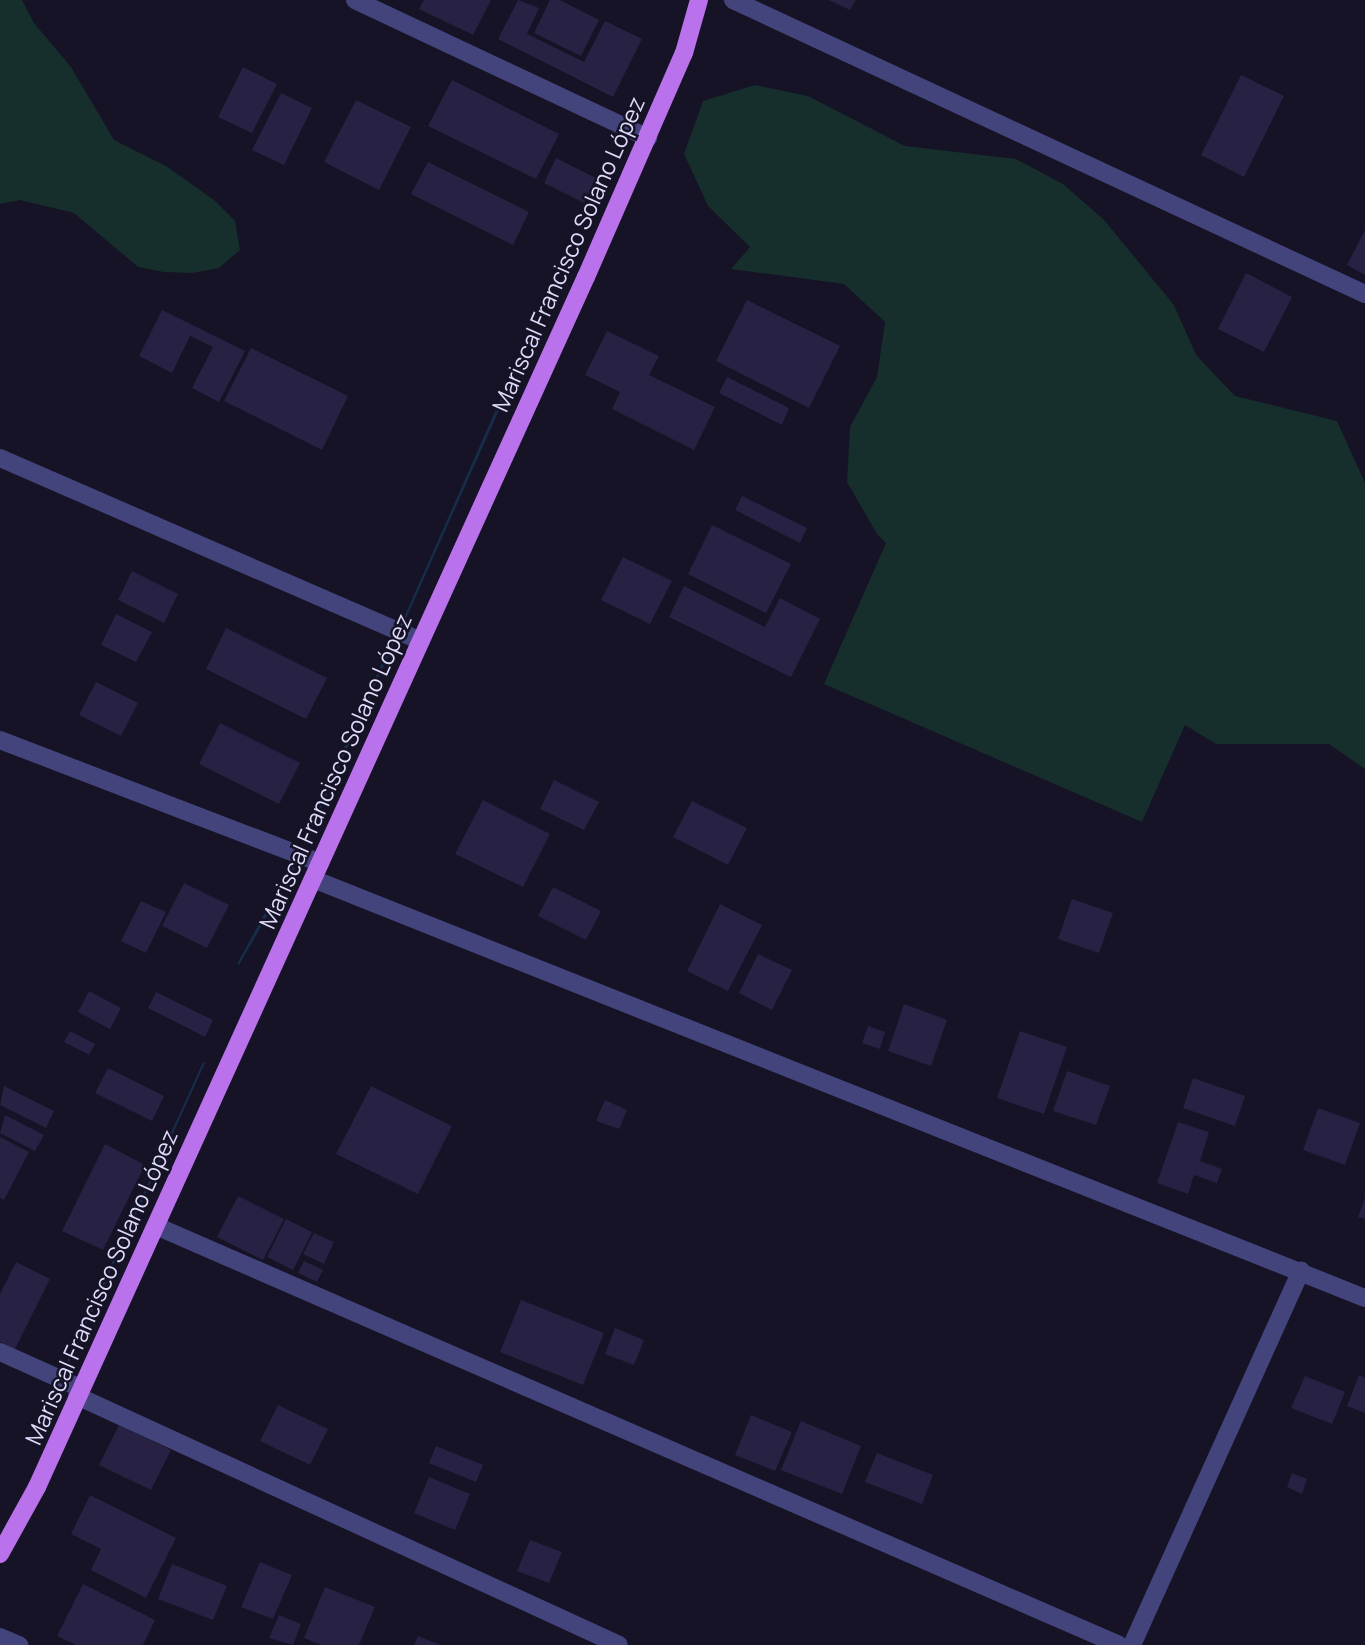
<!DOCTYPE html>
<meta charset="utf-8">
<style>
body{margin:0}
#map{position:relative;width:1365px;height:1645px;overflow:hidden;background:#151325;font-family:Manrope,sans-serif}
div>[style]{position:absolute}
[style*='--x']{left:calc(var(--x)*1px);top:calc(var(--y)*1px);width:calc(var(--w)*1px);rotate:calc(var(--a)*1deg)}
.green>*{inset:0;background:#162e2c}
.water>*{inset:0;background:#172c49}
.building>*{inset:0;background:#272143}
.minor>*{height:18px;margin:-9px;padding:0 9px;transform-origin:9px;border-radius:9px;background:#44447d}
.major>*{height:18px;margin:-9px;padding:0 9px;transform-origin:9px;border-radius:9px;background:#ba71ec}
span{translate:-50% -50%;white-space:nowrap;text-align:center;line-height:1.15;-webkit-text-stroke:5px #151325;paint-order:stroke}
.street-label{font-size:23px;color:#dedbfa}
</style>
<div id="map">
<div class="green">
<i style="clip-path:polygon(0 0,22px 0,34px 23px,71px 67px,114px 140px,166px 166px,214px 200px,235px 221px,240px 250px,219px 268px,192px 273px,164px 272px,138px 267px,74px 213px,20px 200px,0 204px)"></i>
<i style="clip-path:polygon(755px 85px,808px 96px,905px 146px,1016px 159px,1063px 184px,1104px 220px,1174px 305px,1196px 355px,1235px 396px,1337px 421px,1365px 483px,1365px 769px,1329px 744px,1216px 744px,1185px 725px,1142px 822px,824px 684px,886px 543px,877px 534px,847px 482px,850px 427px,877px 377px,885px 322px,844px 284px,731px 269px,750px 247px,708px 206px,684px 154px,703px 101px)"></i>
</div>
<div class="water">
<i style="clip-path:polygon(509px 380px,512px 381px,404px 623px,402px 622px)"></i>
<i style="clip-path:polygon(392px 640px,395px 641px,305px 844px,302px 842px)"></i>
<i style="clip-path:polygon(291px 865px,295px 868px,239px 965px,237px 964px)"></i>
<i style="clip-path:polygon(203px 1062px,205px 1063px,68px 1365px,66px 1364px)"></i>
</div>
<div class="building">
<i style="clip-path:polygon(424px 0,491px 0,473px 35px,419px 9px)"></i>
<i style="clip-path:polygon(518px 0,539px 8px,527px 34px,584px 62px,605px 21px,642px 39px,613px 97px,498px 39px)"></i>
<i style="clip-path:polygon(550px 0,560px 0,599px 20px,581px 56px,534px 33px)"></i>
<i style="clip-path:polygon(829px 0,856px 0,850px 10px)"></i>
<i style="clip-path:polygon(243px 67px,277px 84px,252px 133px,218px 117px)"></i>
<i style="clip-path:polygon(1241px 75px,1284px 96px,1244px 177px,1201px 155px)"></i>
<i style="clip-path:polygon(452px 80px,559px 134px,536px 179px,428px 126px)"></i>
<i style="clip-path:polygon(281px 93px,312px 108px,284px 165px,252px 150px)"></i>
<i style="clip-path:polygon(356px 100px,411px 127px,379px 190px,324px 162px)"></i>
<i style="clip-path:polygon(556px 158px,596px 178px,584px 203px,544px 183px)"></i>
<i style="clip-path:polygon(428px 162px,529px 212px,513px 245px,411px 194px)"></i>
<i style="clip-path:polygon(1365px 230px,1365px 275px,1347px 265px)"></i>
<i style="clip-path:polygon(1246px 273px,1292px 297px,1264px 352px,1218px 329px)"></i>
<i style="clip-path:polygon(747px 300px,840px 346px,809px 408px,716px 361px)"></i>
<i style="clip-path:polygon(162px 310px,245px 351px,219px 402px,192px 388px,213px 347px,190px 336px,172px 373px,139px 356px)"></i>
<i style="clip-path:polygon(607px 331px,659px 356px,649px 375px,715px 407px,694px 450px,612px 409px,620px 392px,585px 375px)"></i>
<i style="clip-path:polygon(251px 348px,348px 396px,322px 450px,224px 401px)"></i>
<i style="clip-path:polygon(727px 377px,789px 408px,782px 425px,719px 393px)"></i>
<i style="clip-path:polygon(742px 496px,807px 528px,800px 543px,735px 510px)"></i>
<i style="clip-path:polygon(712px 525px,791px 564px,766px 613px,688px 574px)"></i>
<i style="clip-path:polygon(623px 557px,672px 581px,650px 624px,601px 600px)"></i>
<i style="clip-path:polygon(132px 571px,178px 594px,164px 623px,118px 600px)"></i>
<i style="clip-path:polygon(684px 586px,765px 627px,780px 598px,820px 619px,791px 677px,669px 617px)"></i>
<i style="clip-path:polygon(116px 614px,152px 632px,136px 662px,101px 645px)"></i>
<i style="clip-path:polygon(226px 628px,327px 678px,306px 719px,206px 669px)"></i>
<i style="clip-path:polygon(96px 682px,138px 703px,121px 736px,79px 715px)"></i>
<i style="clip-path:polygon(220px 723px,300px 763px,279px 804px,199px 764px)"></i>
<i style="clip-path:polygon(554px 780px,599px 802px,584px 830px,540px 809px)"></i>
<i style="clip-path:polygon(483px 800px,550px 834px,523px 887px,455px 854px)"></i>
<i style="clip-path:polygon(692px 801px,747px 828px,728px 865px,673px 837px)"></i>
<i style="clip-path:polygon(184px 883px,229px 905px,207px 948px,162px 926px)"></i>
<i style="clip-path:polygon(553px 887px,601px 911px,586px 940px,538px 916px)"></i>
<i style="clip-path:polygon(1072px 899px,1113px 913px,1099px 953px,1058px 939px)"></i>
<i style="clip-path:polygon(141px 901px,166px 912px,146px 953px,121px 941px)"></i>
<i style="clip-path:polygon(720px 904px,762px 925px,728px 991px,687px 971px)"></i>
<i style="clip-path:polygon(758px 954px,792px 970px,772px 1010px,739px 993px)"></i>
<i style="clip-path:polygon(89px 991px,121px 1008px,110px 1029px,78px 1012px)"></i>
<i style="clip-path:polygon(156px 992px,213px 1020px,205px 1037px,148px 1008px)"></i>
<i style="clip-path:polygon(904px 1004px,947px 1020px,931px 1066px,888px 1051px)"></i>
<i style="clip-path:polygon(868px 1026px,885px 1032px,880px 1049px,862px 1043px)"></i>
<i style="clip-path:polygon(70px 1031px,95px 1044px,89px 1055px,64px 1042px)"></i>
<i style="clip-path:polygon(1020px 1031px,1067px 1047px,1044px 1114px,997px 1098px)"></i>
<i style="clip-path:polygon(108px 1068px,164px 1096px,152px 1121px,95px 1093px)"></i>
<i style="clip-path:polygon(1067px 1071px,1110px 1086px,1096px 1125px,1053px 1111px)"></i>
<i style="clip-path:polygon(1193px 1078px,1245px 1096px,1235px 1126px,1183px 1108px)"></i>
<i style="clip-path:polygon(4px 1086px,54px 1111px,46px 1128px,0 1105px)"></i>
<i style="clip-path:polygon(371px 1086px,452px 1126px,418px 1194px,336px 1154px)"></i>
<i style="clip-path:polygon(605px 1100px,627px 1110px,619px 1129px,596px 1121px)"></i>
<i style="clip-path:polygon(1318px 1108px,1360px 1123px,1345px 1165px,1303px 1150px)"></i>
<i style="clip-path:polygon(5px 1115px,44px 1135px,35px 1151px,0 1133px)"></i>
<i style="clip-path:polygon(1178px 1122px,1209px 1132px,1200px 1161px,1222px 1169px,1217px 1183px,1194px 1175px,1188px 1194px,1157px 1183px)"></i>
<i style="clip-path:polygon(0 1137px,29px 1152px,4px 1200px,0 1198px)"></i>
<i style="clip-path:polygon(105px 1144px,145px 1165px,103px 1250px,62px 1231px)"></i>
<i style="clip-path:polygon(238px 1196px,284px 1219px,263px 1260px,217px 1237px)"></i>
<i style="clip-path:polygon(1365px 1197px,1365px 1219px,1358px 1217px)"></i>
<i style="clip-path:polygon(286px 1219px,312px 1232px,293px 1270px,267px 1257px)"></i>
<i style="clip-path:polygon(314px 1233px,334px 1242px,324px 1264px,303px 1254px)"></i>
<i style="clip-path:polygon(304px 1261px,323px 1270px,317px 1282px,298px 1273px)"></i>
<i style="clip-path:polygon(16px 1262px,50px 1279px,15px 1349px,0 1342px,0 1294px)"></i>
<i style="clip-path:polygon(521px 1300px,604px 1333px,583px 1385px,500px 1352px)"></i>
<i style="clip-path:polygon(615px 1328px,644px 1340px,634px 1365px,605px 1354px)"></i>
<i style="clip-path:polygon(1359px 1375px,1365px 1378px,1365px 1413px,1347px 1406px)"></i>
<i style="clip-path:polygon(1305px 1376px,1345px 1392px,1332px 1424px,1291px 1408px)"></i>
<i style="clip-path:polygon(278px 1405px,328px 1429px,310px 1465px,260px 1441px)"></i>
<i style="clip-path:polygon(751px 1415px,792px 1432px,775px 1471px,735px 1455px)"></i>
<i style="clip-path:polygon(801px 1421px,861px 1446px,842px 1494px,781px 1470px)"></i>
<i style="clip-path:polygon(119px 1425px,171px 1450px,151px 1490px,99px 1465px)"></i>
<i style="clip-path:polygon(436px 1446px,483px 1465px,476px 1482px,429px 1463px)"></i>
<i style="clip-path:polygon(877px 1453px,933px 1475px,922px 1504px,865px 1482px)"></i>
<i style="clip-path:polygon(1292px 1473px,1307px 1479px,1302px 1494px,1287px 1487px)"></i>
<i style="clip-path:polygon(429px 1477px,470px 1494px,455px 1530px,414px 1513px)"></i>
<i style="clip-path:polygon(90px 1495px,176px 1538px,146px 1598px,91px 1570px,101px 1549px,71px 1534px)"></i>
<i style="clip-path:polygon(530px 1540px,562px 1552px,549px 1583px,517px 1571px)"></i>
<i style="clip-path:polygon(260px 1562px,292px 1575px,273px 1619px,241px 1607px)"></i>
<i style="clip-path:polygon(172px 1564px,227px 1586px,213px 1620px,158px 1599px)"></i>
<i style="clip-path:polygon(83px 1584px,155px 1620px,143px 1645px,76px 1645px,57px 1636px)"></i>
<i style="clip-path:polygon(325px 1587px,375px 1607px,359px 1645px,321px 1645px,304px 1638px)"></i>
<i style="clip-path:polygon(279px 1615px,301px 1624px,293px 1645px,269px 1638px)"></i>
<i style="clip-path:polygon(418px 1636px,441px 1645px,414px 1645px)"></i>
</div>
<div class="minor">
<i style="--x:355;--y:0;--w:324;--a:25.2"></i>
<i style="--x:733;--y:0;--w:697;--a:24.95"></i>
<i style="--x:0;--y:458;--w:459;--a:23.5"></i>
<i style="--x:0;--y:740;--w:343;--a:21"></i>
<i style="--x:313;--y:879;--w:1132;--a:21.72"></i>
<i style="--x:156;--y:1226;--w:1050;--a:23.51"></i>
<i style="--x:0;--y:1352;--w:88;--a:24.2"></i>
<i style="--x:77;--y:1396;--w:596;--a:24.67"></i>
<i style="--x:0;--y:1637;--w:21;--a:23"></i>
<i style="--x:1132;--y:1645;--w:411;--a:-65.7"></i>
</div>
<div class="major">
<i style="--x:0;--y:1554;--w:77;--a:-61.1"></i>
<i style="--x:37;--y:1487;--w:1329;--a:-65.6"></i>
<i style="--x:586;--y:277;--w:244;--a:-66.4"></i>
<i style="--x:684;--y:53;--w:55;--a:-74.2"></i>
</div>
<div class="street-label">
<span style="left:568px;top:254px;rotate:-66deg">Mariscal Francisco Solano López</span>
<span style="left:335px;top:771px;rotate:-66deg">Mariscal Francisco Solano López</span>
<span style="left:101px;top:1287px;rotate:-66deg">Mariscal Francisco Solano López</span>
</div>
</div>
